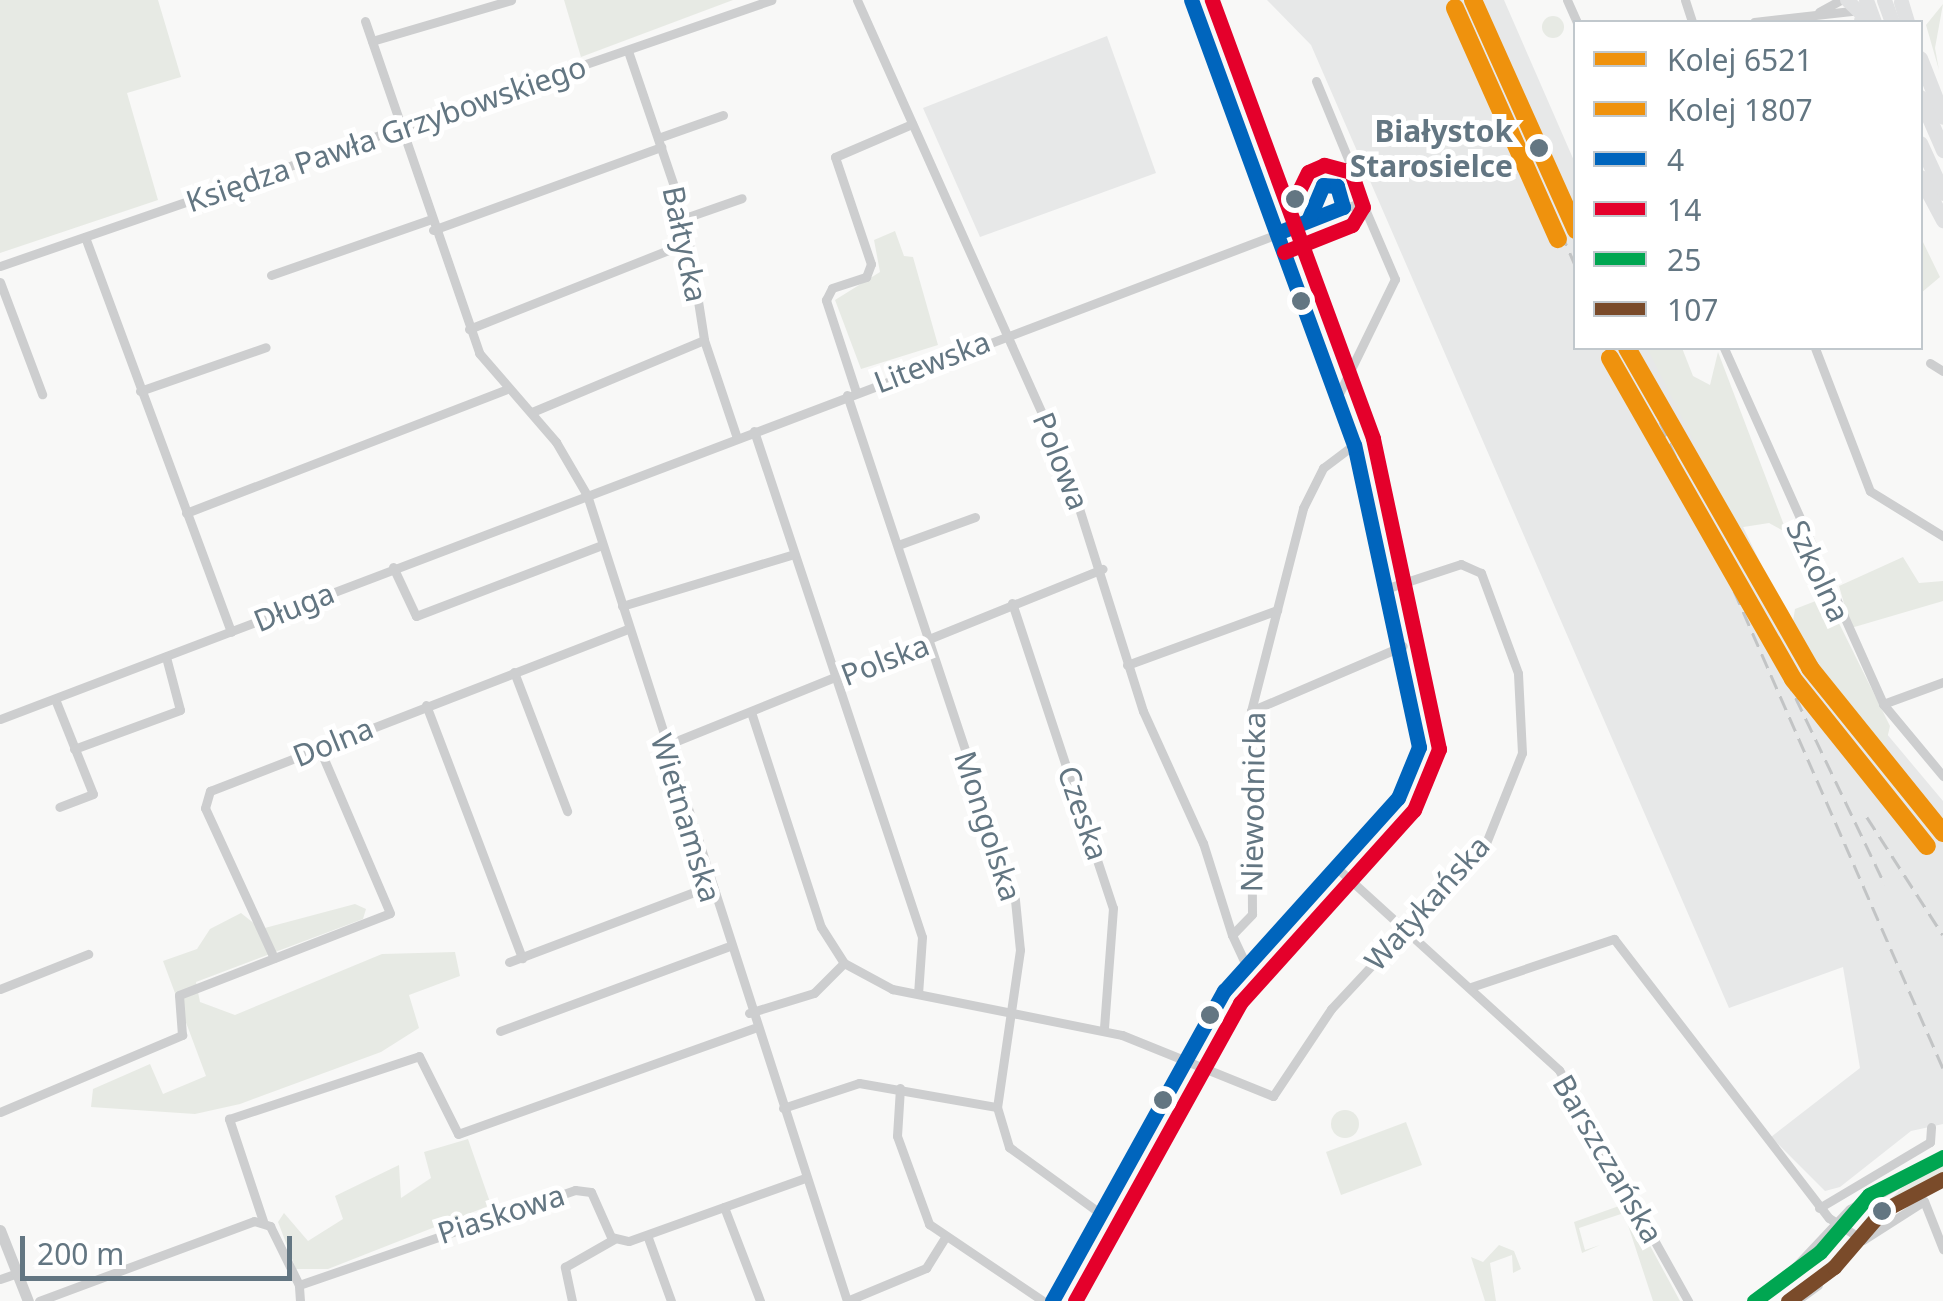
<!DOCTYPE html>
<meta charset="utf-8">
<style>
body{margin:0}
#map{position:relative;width:1943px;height:1301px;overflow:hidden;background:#f8f8f7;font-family:"Noto Sans",sans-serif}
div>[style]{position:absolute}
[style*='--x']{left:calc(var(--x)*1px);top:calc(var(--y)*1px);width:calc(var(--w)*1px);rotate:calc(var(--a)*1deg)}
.built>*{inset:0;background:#e7e8e8}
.green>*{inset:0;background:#e7eae4}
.round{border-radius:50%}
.minor>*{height:9px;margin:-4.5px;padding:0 4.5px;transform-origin:4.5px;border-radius:4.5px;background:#cdcecf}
.tertiary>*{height:11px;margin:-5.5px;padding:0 5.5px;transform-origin:5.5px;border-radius:5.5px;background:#cdcecf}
.secondary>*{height:14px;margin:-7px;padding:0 7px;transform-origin:7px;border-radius:7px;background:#e0e1e2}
.primary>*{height:15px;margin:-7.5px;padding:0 7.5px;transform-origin:7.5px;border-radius:7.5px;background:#e0e1e2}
.rail>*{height:2.5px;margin-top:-1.25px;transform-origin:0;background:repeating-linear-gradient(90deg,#c2c4c5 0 15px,transparent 0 23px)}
.bus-1>*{height:15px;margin:-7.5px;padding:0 7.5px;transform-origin:7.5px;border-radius:7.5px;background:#0065bd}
.bus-2>*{height:15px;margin:-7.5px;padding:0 7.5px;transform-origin:7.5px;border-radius:7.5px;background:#e4002b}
.bus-3>*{height:15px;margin:-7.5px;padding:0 7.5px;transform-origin:7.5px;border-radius:7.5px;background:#00a651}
.bus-4>*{height:15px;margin:-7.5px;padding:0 7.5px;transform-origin:7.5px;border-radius:7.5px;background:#7a4b2a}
.rail-1>*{height:18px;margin:-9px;padding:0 9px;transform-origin:9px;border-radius:9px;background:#ef920d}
.rail-2>*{height:18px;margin:-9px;padding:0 9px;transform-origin:9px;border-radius:9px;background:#ef920d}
.dots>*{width:28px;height:28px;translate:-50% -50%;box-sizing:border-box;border:5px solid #fff;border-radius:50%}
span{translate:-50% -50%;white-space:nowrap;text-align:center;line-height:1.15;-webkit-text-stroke:10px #fff;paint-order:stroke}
.stop-label{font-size:30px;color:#637682;font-weight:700}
.right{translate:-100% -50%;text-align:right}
.street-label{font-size:30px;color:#637682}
.legend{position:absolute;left:1573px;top:20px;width:350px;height:330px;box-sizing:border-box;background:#fff;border:2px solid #c1c8cd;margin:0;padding:12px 18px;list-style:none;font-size:30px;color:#637682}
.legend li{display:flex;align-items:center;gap:20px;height:50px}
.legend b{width:50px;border:2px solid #c1c8cd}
.scale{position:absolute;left:20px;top:1236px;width:272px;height:45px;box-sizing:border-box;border:5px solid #637682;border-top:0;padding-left:12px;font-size:30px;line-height:35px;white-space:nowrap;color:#637682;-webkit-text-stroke:8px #fff;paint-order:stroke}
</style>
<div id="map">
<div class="built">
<i style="clip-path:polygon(1267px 0,1504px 0,1575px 163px,1576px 348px,1657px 348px,1783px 610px,1943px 801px,1943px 1124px,1911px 1131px,1840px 1187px,1825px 1191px,1771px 1137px,1860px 1068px,1843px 967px,1729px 1008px,1311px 45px)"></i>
<i style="clip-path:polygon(1107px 36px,1156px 173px,980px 237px,923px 108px)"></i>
</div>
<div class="green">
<i style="clip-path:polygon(0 0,158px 0,181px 77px,127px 93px,158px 200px,0 253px)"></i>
<i style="clip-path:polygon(564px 0,733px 0,581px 57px)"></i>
<i style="clip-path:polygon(1943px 4px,1935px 48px,1939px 70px,1926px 25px)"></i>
<i class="round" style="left:1542px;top:16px;width:22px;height:22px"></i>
<i style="clip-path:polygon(895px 231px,904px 256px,913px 257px,938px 345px,861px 369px,835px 300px,880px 272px,874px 240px)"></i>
<i style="clip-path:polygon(1920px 236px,1940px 277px,1921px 293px,1920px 293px)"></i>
<i style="clip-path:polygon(1647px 348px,1682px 348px,1693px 376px,1710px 385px,1718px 352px,1787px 533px,1769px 523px,1737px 528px)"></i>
<i style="clip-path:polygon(1903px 557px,1919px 583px,1943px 581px,1943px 601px,1851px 628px,1839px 586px)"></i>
<i style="clip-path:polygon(1826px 597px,1890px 726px,1884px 752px,1792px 627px,1795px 609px)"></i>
<i style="clip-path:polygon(355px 904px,366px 909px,363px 919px,196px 982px,200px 1002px,235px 1015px,382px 954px,455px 952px,460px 976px,409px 995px,419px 1028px,381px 1052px,240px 1104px,195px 1114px,91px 1107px,93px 1089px,150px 1064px,163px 1094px,206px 1076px,163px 961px,197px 949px,210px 929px,241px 913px,261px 929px)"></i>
<i class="round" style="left:1331px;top:1110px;width:28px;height:28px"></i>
<i style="clip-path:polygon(1406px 1122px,1422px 1165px,1341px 1195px,1326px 1152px)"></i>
<i style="clip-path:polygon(468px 1139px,491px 1205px,328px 1269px,296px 1269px,278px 1222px,284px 1213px,308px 1241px,343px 1219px,335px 1196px,399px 1165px,401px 1198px,431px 1178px,424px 1152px)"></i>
<i style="clip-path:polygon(1943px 1165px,1943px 1181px,1858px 1231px,1907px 1183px)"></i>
<i style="clip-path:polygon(1619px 1206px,1629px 1207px,1680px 1301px,1653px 1301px,1624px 1213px,1579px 1228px,1585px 1250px,1600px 1245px,1582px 1253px,1574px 1222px)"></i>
<i style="clip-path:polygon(1499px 1245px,1514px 1251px,1521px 1269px,1513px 1273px,1512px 1255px,1490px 1263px,1496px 1301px,1485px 1301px,1471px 1257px,1483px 1262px)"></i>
</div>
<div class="minor">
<i style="--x:857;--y:0;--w:512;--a:65.89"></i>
<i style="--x:1066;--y:467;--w:256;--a:72.5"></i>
<i style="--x:1143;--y:711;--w:145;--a:65.6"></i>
<i style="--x:1203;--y:843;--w:96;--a:72.5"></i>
<i style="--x:1567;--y:0;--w:24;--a:66"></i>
<i style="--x:1685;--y:0;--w:23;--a:72"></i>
<i style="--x:1819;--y:12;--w:25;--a:-29"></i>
<i style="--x:365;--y:21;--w:351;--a:71"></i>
<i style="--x:479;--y:353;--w:118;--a:49.1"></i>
<i style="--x:556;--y:442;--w:61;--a:59.7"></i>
<i style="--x:587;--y:495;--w:847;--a:72.12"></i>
<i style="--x:1754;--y:22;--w:98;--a:-6.5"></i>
<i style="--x:372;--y:41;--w:145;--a:-16.4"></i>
<i style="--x:628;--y:51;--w:176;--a:71.2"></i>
<i style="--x:685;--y:218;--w:123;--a:81.1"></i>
<i style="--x:704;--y:340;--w:103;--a:71.4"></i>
<i style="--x:1316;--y:81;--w:100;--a:67.6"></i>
<i style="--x:658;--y:138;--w:69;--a:-19.5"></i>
<i style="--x:685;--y:218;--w:60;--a:-19.3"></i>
<i style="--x:433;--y:230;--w:243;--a:-20"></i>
<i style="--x:85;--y:237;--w:421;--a:69.7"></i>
<i style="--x:0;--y:266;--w:816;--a:-19.03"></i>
<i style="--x:271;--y:275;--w:167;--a:-19.2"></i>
<i style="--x:0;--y:282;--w:120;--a:69.4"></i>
<i style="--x:469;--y:329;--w:237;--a:-21.6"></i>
<i style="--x:1724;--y:348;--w:390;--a:65.9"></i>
<i style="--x:1883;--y:704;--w:94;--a:50.2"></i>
<i style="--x:1815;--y:348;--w:153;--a:69"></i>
<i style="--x:1870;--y:491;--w:86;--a:31.7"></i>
<i style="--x:1930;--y:363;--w:15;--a:32"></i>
<i style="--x:140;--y:391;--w:133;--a:-19.2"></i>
<i style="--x:856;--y:392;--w:97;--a:-108.1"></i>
<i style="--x:826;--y:300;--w:13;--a:-63"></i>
<i style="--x:832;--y:288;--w:36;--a:-18"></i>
<i style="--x:866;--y:277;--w:14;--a:-69"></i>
<i style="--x:871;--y:264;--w:113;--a:-108.6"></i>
<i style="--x:835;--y:157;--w:84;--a:-23.2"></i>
<i style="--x:847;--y:395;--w:532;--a:71.6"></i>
<i style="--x:1015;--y:900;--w:50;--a:84.3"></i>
<i style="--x:1020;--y:950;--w:159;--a:98.3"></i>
<i style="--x:997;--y:1107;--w:42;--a:73.3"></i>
<i style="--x:1009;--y:1147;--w:112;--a:36"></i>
<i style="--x:532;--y:412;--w:186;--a:-22.7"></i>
<i style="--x:754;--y:431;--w:533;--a:71.63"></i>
<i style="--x:922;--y:937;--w:57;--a:94"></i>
<i style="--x:186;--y:513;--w:342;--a:-21.1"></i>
<i style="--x:898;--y:545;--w:82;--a:-20"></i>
<i style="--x:393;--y:567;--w:54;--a:64.9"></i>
<i style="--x:416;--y:616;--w:199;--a:-20.9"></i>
<i style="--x:1012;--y:603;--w:321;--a:71.7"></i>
<i style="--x:1113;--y:908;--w:121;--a:94.3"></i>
<i style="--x:622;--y:606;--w:180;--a:-16.8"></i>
<i style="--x:1127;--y:665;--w:160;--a:-20.1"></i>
<i style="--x:514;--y:672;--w:149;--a:69.1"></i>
<i style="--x:55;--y:699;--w:102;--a:68.2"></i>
<i style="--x:93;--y:794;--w:36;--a:159"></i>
<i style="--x:1883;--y:704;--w:64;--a:-20.1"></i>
<i style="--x:426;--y:705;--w:271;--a:69.2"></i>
<i style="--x:1251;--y:711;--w:165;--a:-23.2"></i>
<i style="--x:751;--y:712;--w:226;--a:72"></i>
<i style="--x:821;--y:927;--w:43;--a:57.4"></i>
<i style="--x:844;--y:963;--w:55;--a:28.4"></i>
<i style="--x:892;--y:989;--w:235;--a:11.3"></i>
<i style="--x:1122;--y:1035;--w:163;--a:22"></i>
<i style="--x:1273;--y:1096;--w:105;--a:-56.3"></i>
<i style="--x:1331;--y:1009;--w:227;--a:-47"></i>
<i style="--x:1486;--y:843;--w:97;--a:-68.2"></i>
<i style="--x:1522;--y:753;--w:80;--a:-92.9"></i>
<i style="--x:1518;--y:673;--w:107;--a:-110.3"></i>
<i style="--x:1481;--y:573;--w:22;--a:-156"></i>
<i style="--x:1461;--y:564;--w:74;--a:161.8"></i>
<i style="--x:0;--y:719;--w:1457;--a:-20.79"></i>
<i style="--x:1362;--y:202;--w:84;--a:66.8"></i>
<i style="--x:1395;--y:279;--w:130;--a:116"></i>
<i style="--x:664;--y:746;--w:473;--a:-22"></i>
<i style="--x:74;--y:749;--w:113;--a:-20.2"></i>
<i style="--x:180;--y:710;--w:55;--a:-104.8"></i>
<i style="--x:1336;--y:867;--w:302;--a:42.3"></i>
<i style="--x:1559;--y:1070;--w:265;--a:60.8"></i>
<i style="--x:274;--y:958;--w:165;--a:-114.7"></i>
<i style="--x:205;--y:808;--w:18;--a:-74"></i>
<i style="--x:210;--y:791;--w:448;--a:-21.2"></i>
<i style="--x:509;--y:962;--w:212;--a:-20.7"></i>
<i style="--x:1246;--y:965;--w:33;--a:-115"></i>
<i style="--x:1232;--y:935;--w:29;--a:-46"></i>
<i style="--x:1252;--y:914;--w:203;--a:-90.3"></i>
<i style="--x:1251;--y:711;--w:210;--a:-75.6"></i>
<i style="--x:1303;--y:508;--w:45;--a:-63.4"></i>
<i style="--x:1323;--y:468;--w:39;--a:-37"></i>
<i style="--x:1471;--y:987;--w:151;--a:-18.6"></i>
<i style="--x:1614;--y:939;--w:352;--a:52.4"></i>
<i style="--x:1829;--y:1218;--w:40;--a:32.9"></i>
<i style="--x:1863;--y:1240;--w:72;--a:-32.6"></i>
<i style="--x:1924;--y:1201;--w:52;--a:68.4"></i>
<i style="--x:0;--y:989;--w:95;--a:-21.7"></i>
<i style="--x:749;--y:1013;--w:68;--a:-17.1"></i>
<i style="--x:814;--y:993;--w:42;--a:-45"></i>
<i style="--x:500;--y:1031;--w:242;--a:-20.3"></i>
<i style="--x:900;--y:1088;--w:48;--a:93.6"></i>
<i style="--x:897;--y:1136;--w:94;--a:70"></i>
<i style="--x:929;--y:1224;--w:138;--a:34"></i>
<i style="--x:783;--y:1108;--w:80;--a:-18.2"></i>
<i style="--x:859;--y:1083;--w:140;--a:9.9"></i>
<i style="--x:0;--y:1112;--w:198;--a:-22.9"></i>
<i style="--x:182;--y:1035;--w:40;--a:-94.3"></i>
<i style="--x:179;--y:995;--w:226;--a:-21.2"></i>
<i style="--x:390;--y:913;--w:181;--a:-113.2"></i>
<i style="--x:724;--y:1207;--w:101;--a:69"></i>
<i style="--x:1819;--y:1208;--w:129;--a:-30.7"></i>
<i style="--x:1930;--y:1142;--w:15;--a:-86"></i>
<i style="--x:263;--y:1221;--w:108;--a:-108.4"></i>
<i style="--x:229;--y:1119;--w:200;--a:-18.3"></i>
<i style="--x:419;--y:1056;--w:87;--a:63.4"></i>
<i style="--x:458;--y:1134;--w:314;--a:-19.7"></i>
<i style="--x:647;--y:1235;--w:70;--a:70"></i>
<i style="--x:0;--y:1279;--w:18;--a:-19"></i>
<i style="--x:39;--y:1301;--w:229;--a:-20.4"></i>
<i style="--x:254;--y:1221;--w:17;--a:17"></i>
<i style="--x:270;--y:1226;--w:66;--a:63.8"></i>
<i style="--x:300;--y:1301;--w:16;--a:-94"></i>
<i style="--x:299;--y:1285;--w:292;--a:-19"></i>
<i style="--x:575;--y:1190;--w:16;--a:7"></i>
<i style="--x:591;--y:1192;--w:49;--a:66"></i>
<i style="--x:611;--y:1237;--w:18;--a:13"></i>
<i style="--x:629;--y:1241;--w:187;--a:-19.7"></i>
<i style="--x:572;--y:1301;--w:35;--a:-102"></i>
<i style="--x:565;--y:1267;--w:56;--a:-29.7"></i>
<i style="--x:847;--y:1301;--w:86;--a:-22.7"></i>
<i style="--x:926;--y:1268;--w:36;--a:-58"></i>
<i style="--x:1796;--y:1301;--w:27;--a:-36"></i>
</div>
<div class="tertiary">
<i style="--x:0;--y:1230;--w:76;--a:68.5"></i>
<i style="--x:1819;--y:1254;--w:51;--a:-48.2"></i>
<i style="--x:1787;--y:1277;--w:92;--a:-46.8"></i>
<i style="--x:1850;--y:1210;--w:107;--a:-29.7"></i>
<i style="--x:1052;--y:1301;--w:355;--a:-61"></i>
<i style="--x:1224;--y:991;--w:260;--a:-48"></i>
<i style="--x:1398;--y:798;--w:55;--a:-67.6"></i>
<i style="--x:1419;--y:747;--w:309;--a:-102.1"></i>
<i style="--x:1354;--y:445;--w:474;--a:-110.1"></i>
<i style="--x:1754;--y:1301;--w:47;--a:-35.4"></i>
</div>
<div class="secondary">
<i style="--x:1847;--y:0;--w:32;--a:44"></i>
</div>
<div class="primary">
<i style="--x:1866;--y:0;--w:23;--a:70"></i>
<i style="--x:1884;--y:0;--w:23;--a:70"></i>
<i style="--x:1901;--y:2;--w:21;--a:73"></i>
<i style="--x:1861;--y:20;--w:2;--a:63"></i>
<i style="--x:1920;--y:58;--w:63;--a:68.7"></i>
<i style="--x:1920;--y:97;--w:58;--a:66.5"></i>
<i style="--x:1920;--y:143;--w:55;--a:65.3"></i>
<i style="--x:1920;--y:177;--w:49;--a:61.9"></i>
</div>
<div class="rail">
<i style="--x:1459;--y:0;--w:291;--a:66.3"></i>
<i style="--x:1611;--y:348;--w:46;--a:66.8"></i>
<i style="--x:1642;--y:380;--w:751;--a:66.37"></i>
<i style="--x:1786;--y:677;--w:230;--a:64.5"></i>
<i style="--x:1867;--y:817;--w:140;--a:57.2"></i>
</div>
<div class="bus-1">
<i style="--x:1277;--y:233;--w:71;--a:-21.5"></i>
<i style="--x:1343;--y:207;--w:22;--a:-106"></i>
<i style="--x:1337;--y:186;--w:14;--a:-176"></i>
<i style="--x:1323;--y:185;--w:38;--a:113"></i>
<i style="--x:1052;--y:1301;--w:355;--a:-61"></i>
<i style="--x:1224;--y:991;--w:260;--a:-48"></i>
<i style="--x:1398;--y:798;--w:55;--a:-67.6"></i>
<i style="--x:1419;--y:747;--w:309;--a:-102.1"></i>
<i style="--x:1354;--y:445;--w:474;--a:-110.1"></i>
</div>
<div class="bus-2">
<i style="--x:1284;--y:252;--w:73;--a:-21.7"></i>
<i style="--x:1352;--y:225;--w:21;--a:-59"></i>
<i style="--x:1363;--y:207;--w:37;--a:-109"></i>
<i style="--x:1351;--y:172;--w:28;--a:-165"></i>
<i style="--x:1324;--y:165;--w:17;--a:156"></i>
<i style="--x:1308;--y:172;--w:37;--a:116"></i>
<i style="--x:1075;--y:1301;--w:341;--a:-61"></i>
<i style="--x:1240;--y:1003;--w:260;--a:-48"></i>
<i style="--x:1414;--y:810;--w:66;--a:-67.7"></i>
<i style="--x:1439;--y:749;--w:318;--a:-102"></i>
<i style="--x:1373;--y:438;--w:467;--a:-110.2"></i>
</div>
<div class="bus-3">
<i style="--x:1754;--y:1301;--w:82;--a:-36.6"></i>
<i style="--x:1820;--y:1252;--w:75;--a:-49.3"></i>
<i style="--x:1869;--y:1195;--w:83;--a:-27.2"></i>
</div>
<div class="bus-4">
<i style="--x:1788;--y:1301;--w:57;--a:-36.5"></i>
<i style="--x:1834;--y:1267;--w:74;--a:-49.4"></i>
<i style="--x:1882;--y:1211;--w:69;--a:-27.7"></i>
</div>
<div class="rail-1">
<i style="--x:1473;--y:0;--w:252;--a:65.9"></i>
<i style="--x:1627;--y:348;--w:369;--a:60.2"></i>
<i style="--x:1810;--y:668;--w:212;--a:51.1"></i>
</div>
<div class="rail-2">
<i style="--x:1455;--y:8;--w:253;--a:66"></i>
<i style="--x:1610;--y:358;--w:369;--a:60.3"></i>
<i style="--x:1793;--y:679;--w:214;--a:51.3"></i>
</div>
<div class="dots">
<i style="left:1539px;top:148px;background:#637682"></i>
<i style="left:1295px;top:199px;background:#637682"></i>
<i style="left:1301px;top:301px;background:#637682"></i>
<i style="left:1210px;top:1015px;background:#637682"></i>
<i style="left:1163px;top:1100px;background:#637682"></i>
<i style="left:1882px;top:1211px;background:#637682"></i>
</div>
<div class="stop-label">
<span class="right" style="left:1513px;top:148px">Białystok<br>Starosielce</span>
</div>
<div class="street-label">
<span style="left:386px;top:134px;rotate:-19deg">Księdza Pawła Grzybowskiego</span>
<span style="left:685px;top:244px;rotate:78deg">Bałtycka</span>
<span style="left:932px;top:362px;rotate:-21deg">Litewska</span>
<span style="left:1061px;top:461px;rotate:68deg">Polowa</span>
<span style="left:1818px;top:571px;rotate:65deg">Szkolna</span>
<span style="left:294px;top:607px;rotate:-22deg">Długa</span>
<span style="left:885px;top:660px;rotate:-21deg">Polska</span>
<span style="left:333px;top:742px;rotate:-22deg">Dolna</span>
<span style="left:1253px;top:802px;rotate:-89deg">Niewodnicka</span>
<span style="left:1083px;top:813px;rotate:71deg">Czeska</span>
<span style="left:686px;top:818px;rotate:73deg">Wietnamska</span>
<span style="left:988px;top:826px;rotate:72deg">Mongolska</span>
<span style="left:1427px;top:903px;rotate:-48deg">Watykańska</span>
<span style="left:1608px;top:1159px;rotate:60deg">Barszczańska</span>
<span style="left:501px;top:1214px;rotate:-18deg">Piaskowa</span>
</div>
<ul class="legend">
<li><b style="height:12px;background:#ef920d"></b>Kolej 6521</li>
<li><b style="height:12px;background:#ef920d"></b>Kolej 1807</li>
<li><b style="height:12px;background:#0065bd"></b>4</li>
<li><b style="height:12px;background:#e4002b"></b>14</li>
<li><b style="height:12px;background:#00a651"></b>25</li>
<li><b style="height:12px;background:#7a4b2a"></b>107</li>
</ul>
<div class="scale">200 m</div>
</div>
